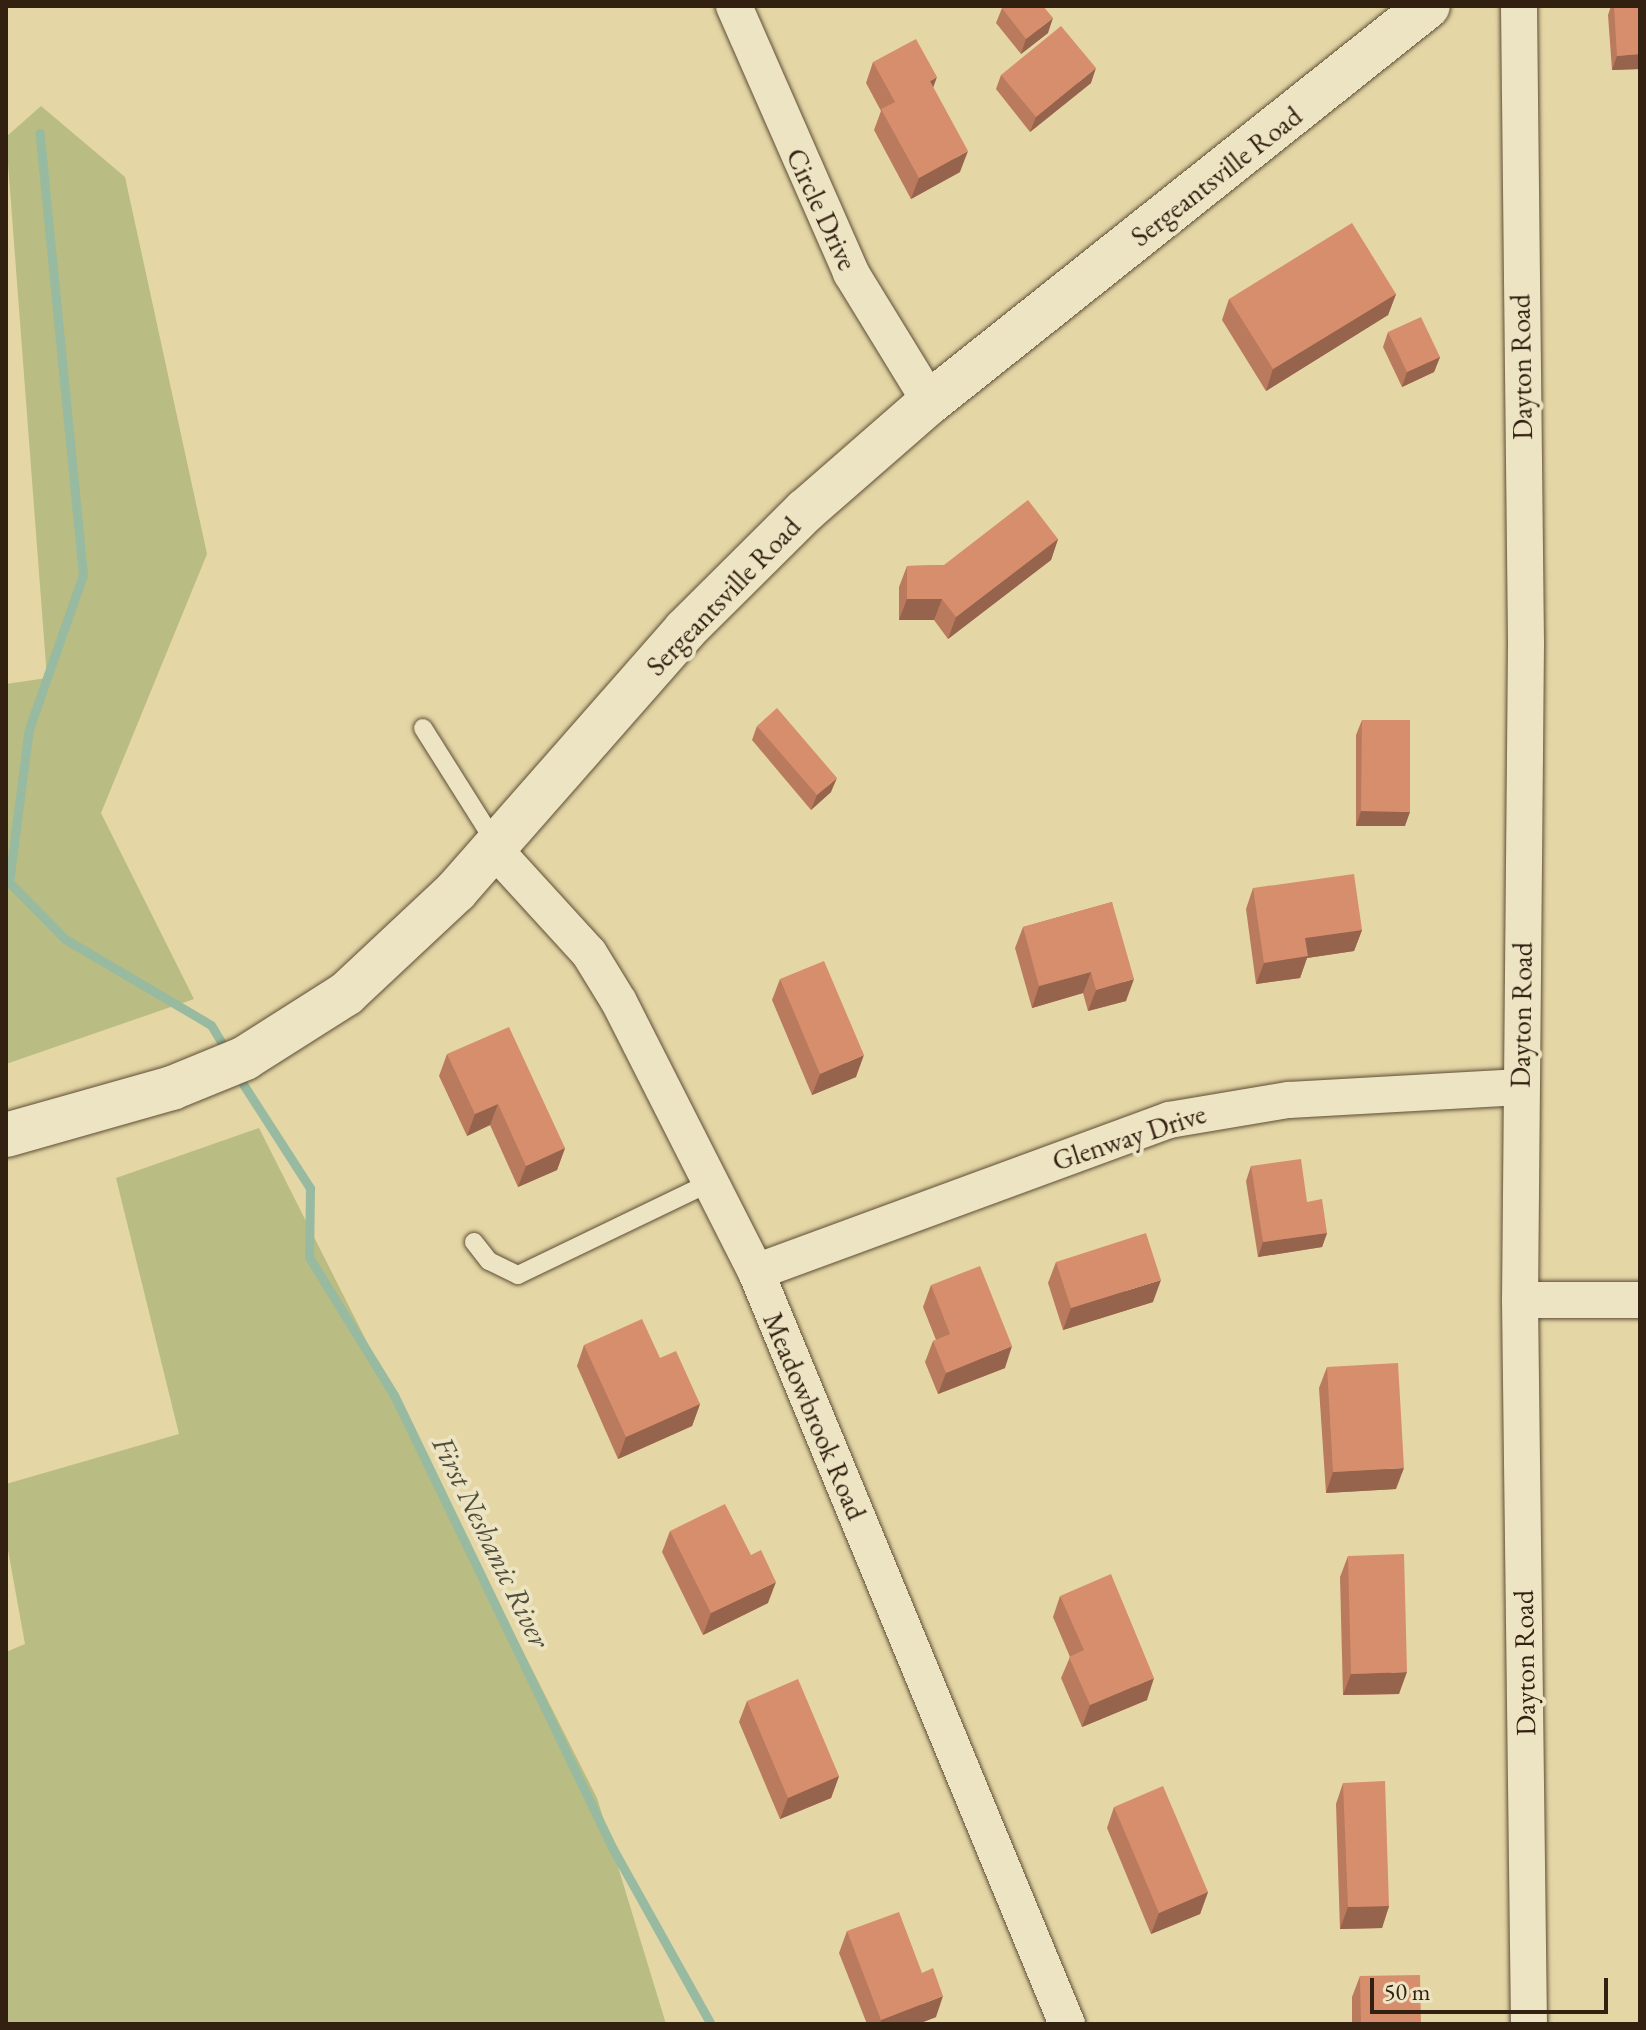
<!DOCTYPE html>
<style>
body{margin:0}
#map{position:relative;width:1646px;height:2030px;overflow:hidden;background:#e4d6a5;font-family:"EB Garamond",serif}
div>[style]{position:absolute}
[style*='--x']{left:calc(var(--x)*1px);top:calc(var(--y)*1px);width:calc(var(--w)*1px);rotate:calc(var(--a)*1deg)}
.green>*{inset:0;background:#b9bc83}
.stream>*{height:9px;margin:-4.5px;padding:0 4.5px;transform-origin:4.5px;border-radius:4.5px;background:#97baa1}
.roads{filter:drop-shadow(0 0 2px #5e4e36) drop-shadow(0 0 2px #5e4e36)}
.service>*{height:18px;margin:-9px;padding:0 9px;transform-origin:9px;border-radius:9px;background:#ede4c4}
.minor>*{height:36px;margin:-18px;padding:0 18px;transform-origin:18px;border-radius:18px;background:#ede4c4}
.secondary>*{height:44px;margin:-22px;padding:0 22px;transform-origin:22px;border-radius:22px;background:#ede4c4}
.wall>*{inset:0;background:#b97a5e}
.shaded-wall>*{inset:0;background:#96634c}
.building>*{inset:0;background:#d78e6d}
span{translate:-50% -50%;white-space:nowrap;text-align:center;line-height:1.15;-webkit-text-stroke:8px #ede4c4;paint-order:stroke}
.street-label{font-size:28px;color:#322011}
.water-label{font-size:30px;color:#504e3c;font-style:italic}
.frame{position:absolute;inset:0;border:8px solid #322011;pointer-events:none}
.scale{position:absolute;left:1370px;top:1978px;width:238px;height:36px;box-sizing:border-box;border:4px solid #322011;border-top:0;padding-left:10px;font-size:24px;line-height:28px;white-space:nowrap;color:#322011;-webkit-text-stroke:6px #ede4c4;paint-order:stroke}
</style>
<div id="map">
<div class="green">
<i style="clip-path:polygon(41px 106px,125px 177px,207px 554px,101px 813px,194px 999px,6px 1064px,6px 684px,47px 678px,6px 137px)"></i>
<i style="clip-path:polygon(259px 1128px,597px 1798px,666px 2024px,6px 2024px,6px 1652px,25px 1644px,6px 1539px,6px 1484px,179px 1434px,116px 1178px)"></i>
</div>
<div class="stream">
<i style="--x:6;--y:879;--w:84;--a:45.5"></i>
<i style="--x:65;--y:939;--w:169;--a:30.5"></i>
<i style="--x:211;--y:1025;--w:21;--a:59"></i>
<i style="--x:9;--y:882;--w:154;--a:-82.6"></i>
<i style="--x:29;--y:729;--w:163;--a:-70.7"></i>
<i style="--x:83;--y:575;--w:444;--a:-95.6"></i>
<i style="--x:243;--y:1084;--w:124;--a:57.2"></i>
<i style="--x:310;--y:1188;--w:69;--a:90.8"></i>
<i style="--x:309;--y:1257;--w:162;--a:58.4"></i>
<i style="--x:394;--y:1395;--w:504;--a:64.25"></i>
<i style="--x:613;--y:1849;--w:201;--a:60.8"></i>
</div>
<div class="roads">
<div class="service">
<i style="--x:423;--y:728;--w:137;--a:57.8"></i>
<i style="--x:474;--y:1242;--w:24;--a:52"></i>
<i style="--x:489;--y:1261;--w:32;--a:26"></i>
<i style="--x:518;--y:1275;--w:214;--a:-25.7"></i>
</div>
<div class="minor">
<i style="--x:734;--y:6;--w:292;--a:66.3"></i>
<i style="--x:851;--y:273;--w:151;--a:58.5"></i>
<i style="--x:1519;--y:6;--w:637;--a:89.37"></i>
<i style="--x:1526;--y:643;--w:657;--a:90.52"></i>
<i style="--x:1520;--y:1300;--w:724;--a:89.29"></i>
<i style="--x:493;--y:848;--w:142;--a:47.6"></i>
<i style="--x:589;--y:953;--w:57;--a:58.5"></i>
<i style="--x:619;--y:1002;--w:303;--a:63.1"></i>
<i style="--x:756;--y:1272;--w:814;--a:67.53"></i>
<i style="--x:756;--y:1272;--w:440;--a:-20.2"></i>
<i style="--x:1169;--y:1120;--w:122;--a:-9.5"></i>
<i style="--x:1289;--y:1100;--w:232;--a:-3.2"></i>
<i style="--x:1520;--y:1300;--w:120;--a:0"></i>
</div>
<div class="secondary">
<i style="--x:6;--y:1135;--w:173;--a:-15.8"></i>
<i style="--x:172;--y:1088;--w:79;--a:-22.3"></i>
<i style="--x:245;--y:1058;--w:120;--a:-32.4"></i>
<i style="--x:346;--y:994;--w:151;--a:-43.1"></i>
<i style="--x:456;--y:891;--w:347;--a:-48.7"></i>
<i style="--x:685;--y:630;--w:170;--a:-44.8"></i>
<i style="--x:806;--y:510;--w:164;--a:-41.1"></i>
<i style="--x:930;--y:402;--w:636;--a:-38.49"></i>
</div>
</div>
<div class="wall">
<i style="clip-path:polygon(1611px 6px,1640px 6px,1640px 69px,1612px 70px,1608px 15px)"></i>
<i style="clip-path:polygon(1002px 8px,1048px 33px,1021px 54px,996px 23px)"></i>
<i style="clip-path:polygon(873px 62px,933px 88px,960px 172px,911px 199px,874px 130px,881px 111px,866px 83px)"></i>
<i style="clip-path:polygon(1001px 75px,1091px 83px,1030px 132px,996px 89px)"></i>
<i style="clip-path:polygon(1396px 294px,1388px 315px,1266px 391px,1222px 320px,1229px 299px)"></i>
<i style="clip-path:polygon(1388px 332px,1440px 357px,1434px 372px,1402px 387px,1383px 347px)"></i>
<i style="clip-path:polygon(1058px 539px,1051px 560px,948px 639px,934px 620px,899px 620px,899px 587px,907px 566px,944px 565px)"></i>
<i style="clip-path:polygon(1362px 720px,1405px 826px,1356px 826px,1356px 735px)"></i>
<i style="clip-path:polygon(757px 726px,831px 792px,811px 810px,752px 740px)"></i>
<i style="clip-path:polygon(1253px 888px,1362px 930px,1354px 951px,1307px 958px,1300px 978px,1256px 984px,1246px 909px)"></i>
<i style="clip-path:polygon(1112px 902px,1126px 1001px,1088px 1011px,1083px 993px,1032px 1008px,1015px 948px,1023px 927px)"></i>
<i style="clip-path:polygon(780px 979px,856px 1077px,812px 1095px,772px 1000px)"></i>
<i style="clip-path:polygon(447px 1054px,565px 1148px,557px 1170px,518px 1187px,490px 1125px,467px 1136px,439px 1076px)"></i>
<i style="clip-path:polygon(1251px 1166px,1307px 1202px,1327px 1233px,1322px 1247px,1258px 1257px,1246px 1181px)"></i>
<i style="clip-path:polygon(1056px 1262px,1153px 1302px,1063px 1330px,1048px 1283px)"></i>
<i style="clip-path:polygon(931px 1285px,1005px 1368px,938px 1394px,925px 1362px,933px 1341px,936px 1340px,923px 1307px)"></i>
<i style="clip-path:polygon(584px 1345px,660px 1358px,700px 1404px,692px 1426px,618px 1459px,577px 1366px)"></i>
<i style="clip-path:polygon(1327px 1367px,1396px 1489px,1326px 1493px,1319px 1388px)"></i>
<i style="clip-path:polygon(670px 1531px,768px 1603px,703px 1635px,662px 1552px)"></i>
<i style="clip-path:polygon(1348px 1556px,1399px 1694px,1343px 1695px,1340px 1577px)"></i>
<i style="clip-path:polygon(1060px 1596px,1147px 1700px,1082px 1727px,1061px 1678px,1070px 1657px,1053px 1617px)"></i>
<i style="clip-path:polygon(747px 1701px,839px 1776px,831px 1798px,780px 1819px,739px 1722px)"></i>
<i style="clip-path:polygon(1343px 1783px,1389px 1906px,1382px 1928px,1340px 1929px,1336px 1804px)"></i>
<i style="clip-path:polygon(1114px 1807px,1208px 1892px,1200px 1914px,1151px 1934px,1107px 1828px)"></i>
<i style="clip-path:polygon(847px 1931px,936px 2017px,918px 2024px,867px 2024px,839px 1953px)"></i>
<i style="clip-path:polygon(1360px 1976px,1421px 2024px,1352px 2024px,1352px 1997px)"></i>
</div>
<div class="shaded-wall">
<i style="clip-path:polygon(1053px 18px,1048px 33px,1021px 54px,1026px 39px)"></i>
<i style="clip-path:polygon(1640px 54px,1640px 69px,1612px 70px,1617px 56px)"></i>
<i style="clip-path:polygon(1096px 68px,1091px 83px,1030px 132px,1036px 117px)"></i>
<i style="clip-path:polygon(937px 77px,929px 99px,930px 81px)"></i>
<i style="clip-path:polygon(968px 151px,960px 172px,911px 199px,919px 178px)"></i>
<i style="clip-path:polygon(1396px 294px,1388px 315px,1266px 391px,1273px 369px)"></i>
<i style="clip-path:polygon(1440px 357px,1434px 372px,1402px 387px,1407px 372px)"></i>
<i style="clip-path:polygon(1058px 539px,1051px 560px,948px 639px,956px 617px)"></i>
<i style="clip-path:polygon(907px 599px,942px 599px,934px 620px,899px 620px)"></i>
<i style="clip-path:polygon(837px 778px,831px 792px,811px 810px,817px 795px)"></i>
<i style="clip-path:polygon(1361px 811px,1410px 812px,1405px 826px,1356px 826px)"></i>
<i style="clip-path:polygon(1362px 930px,1354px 951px,1307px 958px,1300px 978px,1256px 984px,1264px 963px,1305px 938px)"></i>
<i style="clip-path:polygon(1091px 972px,1083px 993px,1032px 1008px,1039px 986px)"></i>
<i style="clip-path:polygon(1134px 979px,1126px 1001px,1088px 1011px,1096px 990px)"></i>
<i style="clip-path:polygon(864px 1055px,856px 1077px,812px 1095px,820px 1074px)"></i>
<i style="clip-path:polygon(498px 1104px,490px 1125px,467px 1136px,475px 1114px)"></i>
<i style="clip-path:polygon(565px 1148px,557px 1170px,518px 1187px,526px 1166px)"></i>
<i style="clip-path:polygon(1327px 1233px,1322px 1247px,1258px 1257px,1263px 1242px)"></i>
<i style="clip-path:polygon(1161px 1280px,1153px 1302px,1063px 1330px,1071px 1308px)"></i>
<i style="clip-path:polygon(1012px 1346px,1005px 1368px,938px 1394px,946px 1373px)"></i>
<i style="clip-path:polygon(700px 1404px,692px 1426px,618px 1459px,626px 1437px)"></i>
<i style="clip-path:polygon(1404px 1468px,1396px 1489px,1326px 1493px,1333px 1472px)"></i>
<i style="clip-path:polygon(776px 1582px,768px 1603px,703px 1635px,711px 1613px)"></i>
<i style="clip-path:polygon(1407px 1672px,1399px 1694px,1343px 1695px,1351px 1674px)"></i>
<i style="clip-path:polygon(1154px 1678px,1147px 1700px,1082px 1727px,1090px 1705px)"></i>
<i style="clip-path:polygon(839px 1776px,831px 1798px,780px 1819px,788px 1798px)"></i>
<i style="clip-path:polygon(1208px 1892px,1200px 1914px,1151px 1934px,1159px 1913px)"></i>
<i style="clip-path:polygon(1389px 1906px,1382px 1928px,1340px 1929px,1348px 1907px)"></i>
<i style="clip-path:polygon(943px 1996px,936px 2017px,918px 2024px,880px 2024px,881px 2020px)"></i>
</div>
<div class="building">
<i style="clip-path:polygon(1004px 6px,1043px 6px,1053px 18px,1026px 39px,1002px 8px)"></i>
<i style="clip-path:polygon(1614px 6px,1640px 6px,1640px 54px,1617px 56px)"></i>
<i style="clip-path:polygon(1061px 26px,1096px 68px,1036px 117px,1001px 75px)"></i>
<i style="clip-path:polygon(916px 39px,937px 77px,930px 81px,968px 151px,919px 178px,881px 109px,895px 102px,873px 62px)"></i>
<i style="clip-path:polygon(1352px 223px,1396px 294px,1273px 369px,1229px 299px)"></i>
<i style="clip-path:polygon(1421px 317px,1440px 357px,1407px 372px,1388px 332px)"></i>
<i style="clip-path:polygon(1028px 500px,1058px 539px,956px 617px,942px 599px,907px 599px,907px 566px,944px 565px)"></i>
<i style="clip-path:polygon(777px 708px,837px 778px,817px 795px,757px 726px)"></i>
<i style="clip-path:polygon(1362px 720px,1410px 720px,1410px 812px,1361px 811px)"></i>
<i style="clip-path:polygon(1354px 874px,1362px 930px,1305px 938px,1308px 956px,1264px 963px,1253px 888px)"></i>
<i style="clip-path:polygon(1112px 902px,1134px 979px,1096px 990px,1091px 972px,1039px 986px,1023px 927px)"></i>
<i style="clip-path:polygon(824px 961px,864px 1055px,820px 1074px,780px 979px)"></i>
<i style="clip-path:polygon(509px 1027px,565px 1148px,526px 1166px,498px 1104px,475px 1114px,447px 1054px)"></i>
<i style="clip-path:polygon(1301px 1159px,1307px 1202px,1322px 1199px,1327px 1233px,1263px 1242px,1251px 1166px)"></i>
<i style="clip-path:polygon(1146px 1233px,1161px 1280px,1071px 1308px,1056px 1262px)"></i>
<i style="clip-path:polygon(980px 1266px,1012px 1346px,946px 1373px,933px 1341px,950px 1334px,931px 1285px)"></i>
<i style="clip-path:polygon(642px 1319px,660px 1358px,676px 1351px,700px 1404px,626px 1437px,584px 1345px)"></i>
<i style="clip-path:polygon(1398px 1363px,1404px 1468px,1333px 1472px,1327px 1367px)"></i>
<i style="clip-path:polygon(725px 1504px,751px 1555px,761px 1550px,776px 1582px,711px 1613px,670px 1531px)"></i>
<i style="clip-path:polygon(1404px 1554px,1407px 1672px,1351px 1674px,1348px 1556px)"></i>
<i style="clip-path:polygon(1111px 1574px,1154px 1678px,1090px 1705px,1069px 1657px,1084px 1650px,1060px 1596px)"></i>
<i style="clip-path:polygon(798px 1679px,839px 1776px,788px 1798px,747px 1701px)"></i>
<i style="clip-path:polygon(1385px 1781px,1389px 1906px,1348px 1907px,1343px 1783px)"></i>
<i style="clip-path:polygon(1163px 1786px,1208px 1892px,1159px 1913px,1114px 1807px)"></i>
<i style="clip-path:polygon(899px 1912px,922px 1973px,933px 1968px,943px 1996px,881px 2020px,847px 1931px)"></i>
<i style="clip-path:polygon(1420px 1975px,1421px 2024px,1361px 2024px,1360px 1976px)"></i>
</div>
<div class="street-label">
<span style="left:1216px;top:176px;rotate:-38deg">Sergeantsville Road</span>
<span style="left:822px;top:209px;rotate:65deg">Circle Drive</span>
<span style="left:1521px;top:367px;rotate:-91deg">Dayton Road</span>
<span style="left:723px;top:596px;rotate:-46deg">Sergeantsville Road</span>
<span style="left:1521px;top:1015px;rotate:-89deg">Dayton Road</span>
<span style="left:1129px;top:1137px;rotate:-18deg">Glenway Drive</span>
<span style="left:815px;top:1416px;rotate:67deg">Meadowbrook Road</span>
<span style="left:1524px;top:1663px;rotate:-91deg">Dayton Road</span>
</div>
<div class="water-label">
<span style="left:491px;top:1542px;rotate:64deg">First Neshanic River</span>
</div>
<div class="frame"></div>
<div class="scale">50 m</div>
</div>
